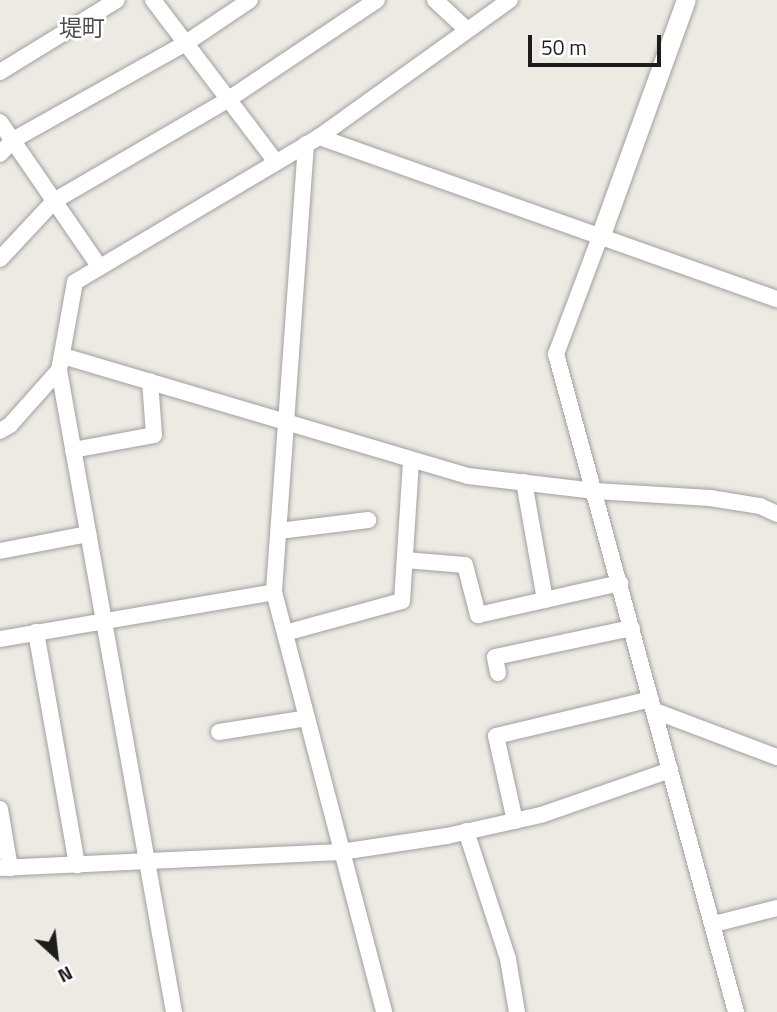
<!DOCTYPE html>
<meta charset="utf-8">
<style>
body{margin:0}
#map{position:relative;width:777px;height:1012px;overflow:hidden;background:#ede9e3;font-family:"Titillium Web","Noto Sans JP",sans-serif}
div>[style]{position:absolute}
[style*='--x']{left:calc(var(--x)*1px);top:calc(var(--y)*1px);width:calc(var(--w)*1px);rotate:calc(var(--a)*1deg)}
.roads{filter:drop-shadow(0 0 2px #a0a0a0) drop-shadow(0 0 2px #a0a0a0)}
.minor>*{height:16px;margin:-8px;padding:0 8px;transform-origin:8px;border-radius:8px;background:#fff}
.tertiary>*{height:19px;margin:-9.5px;padding:0 9.5px;transform-origin:9.5px;border-radius:9.5px;background:#fff}
span{translate:-50% -50%;white-space:nowrap;text-align:center;line-height:1.15;-webkit-text-stroke:5px #fff;paint-order:stroke}
.neighbourhood-label{font-size:23px;color:#4f4f4f}
.north{position:absolute;left:21px;top:921px;width:70px;height:70px;-webkit-text-stroke:5px #fff;paint-order:stroke;rotate:153deg;font-size:19px;font-weight:700;line-height:28px;text-align:center;color:#1c1c1c}
.north::after{content:'';display:block;margin:auto;width:24px;height:32px;background:#1c1c1c;clip-path:polygon(50% 0,100% 100%,50% 72%,0 100%)}
.scale{position:absolute;left:528px;top:35px;width:133px;height:32px;box-sizing:border-box;border:4px solid #1c1c1c;border-top:0;padding-left:9px;font-size:21px;line-height:24px;white-space:nowrap;color:#1c1c1c;-webkit-text-stroke:5px #fff;paint-order:stroke}
</style>
<div id="map">
<div class="roads">
<div class="minor">
<i style="--x:153;--y:0;--w:202;--a:52.8"></i>
<i style="--x:435;--y:0;--w:42;--a:43.1"></i>
<i style="--x:0;--y:72;--w:137;--a:-31.6"></i>
<i style="--x:0;--y:122;--w:175;--a:55.5"></i>
<i style="--x:319;--y:137;--w:486;--a:19.5"></i>
<i style="--x:306;--y:144;--w:449;--a:94.1"></i>
<i style="--x:274;--y:592;--w:434;--a:75.3"></i>
<i style="--x:0;--y:154;--w:19;--a:-47"></i>
<i style="--x:13;--y:140;--w:198;--a:-29.3"></i>
<i style="--x:186;--y:43;--w:77;--a:-33.9"></i>
<i style="--x:600;--y:237;--w:125;--a:110.6"></i>
<i style="--x:556;--y:354;--w:682;--a:74.7"></i>
<i style="--x:0;--y:259;--w:79;--a:-47"></i>
<i style="--x:54;--y:201;--w:203;--a:-30.2"></i>
<i style="--x:229;--y:99;--w:178;--a:-33.8"></i>
<i style="--x:63;--y:356;--w:422;--a:16.5"></i>
<i style="--x:468;--y:476;--w:128;--a:6.7"></i>
<i style="--x:595;--y:491;--w:115;--a:3.5"></i>
<i style="--x:710;--y:498;--w:51;--a:9.1"></i>
<i style="--x:760;--y:506;--w:19;--a:25"></i>
<i style="--x:0;--y:431;--w:12;--a:-31"></i>
<i style="--x:10;--y:425;--w:74;--a:-48.3"></i>
<i style="--x:73;--y:450;--w:82;--a:-10.5"></i>
<i style="--x:154;--y:435;--w:54;--a:-94.2"></i>
<i style="--x:524;--y:482;--w:120;--a:79.9"></i>
<i style="--x:279;--y:531;--w:90;--a:-7"></i>
<i style="--x:0;--y:551;--w:90;--a:-10.9"></i>
<i style="--x:405;--y:560;--w:60;--a:4.8"></i>
<i style="--x:465;--y:565;--w:52;--a:75.4"></i>
<i style="--x:478;--y:615;--w:146;--a:-12.7"></i>
<i style="--x:36;--y:632;--w:237;--a:80"></i>
<i style="--x:285;--y:633;--w:121;--a:-15.3"></i>
<i style="--x:402;--y:601;--w:140;--a:-86.3"></i>
<i style="--x:0;--y:639;--w:278;--a:-9.7"></i>
<i style="--x:498;--y:673;--w:16;--a:-101"></i>
<i style="--x:495;--y:657;--w:140;--a:-12"></i>
<i style="--x:655;--y:711;--w:130;--a:20.7"></i>
<i style="--x:219;--y:732;--w:89;--a:-9"></i>
<i style="--x:0;--y:809;--w:60;--a:80.4"></i>
<i style="--x:515;--y:821;--w:87;--a:-102.6"></i>
<i style="--x:496;--y:736;--w:159;--a:-13.4"></i>
<i style="--x:466;--y:831;--w:135;--a:71.8"></i>
<i style="--x:508;--y:959;--w:54;--a:80.4"></i>
<i style="--x:0;--y:868;--w:341;--a:-2.7"></i>
<i style="--x:341;--y:852;--w:107;--a:-8.6"></i>
<i style="--x:447;--y:836;--w:96;--a:-12.6"></i>
<i style="--x:541;--y:815;--w:137;--a:-19.2"></i>
<i style="--x:714;--y:924;--w:65;--a:-14.3"></i>
<i style="--x:174;--y:1012;--w:652;--a:-100.16"></i>
<i style="--x:59;--y:370;--w:89;--a:-79.7"></i>
<i style="--x:75;--y:282;--w:284;--a:-30.7"></i>
<i style="--x:319;--y:137;--w:235;--a:-35.7"></i>
</div>
<div class="tertiary">
<i style="--x:600;--y:237;--w:252;--a:-70.1"></i>
</div>
</div>
<div class="neighbourhood-label">
<span style="left:82px;top:28px">堤町</span>
</div>
<div class="north">N</div>
<div class="scale">50 m</div>
</div>
